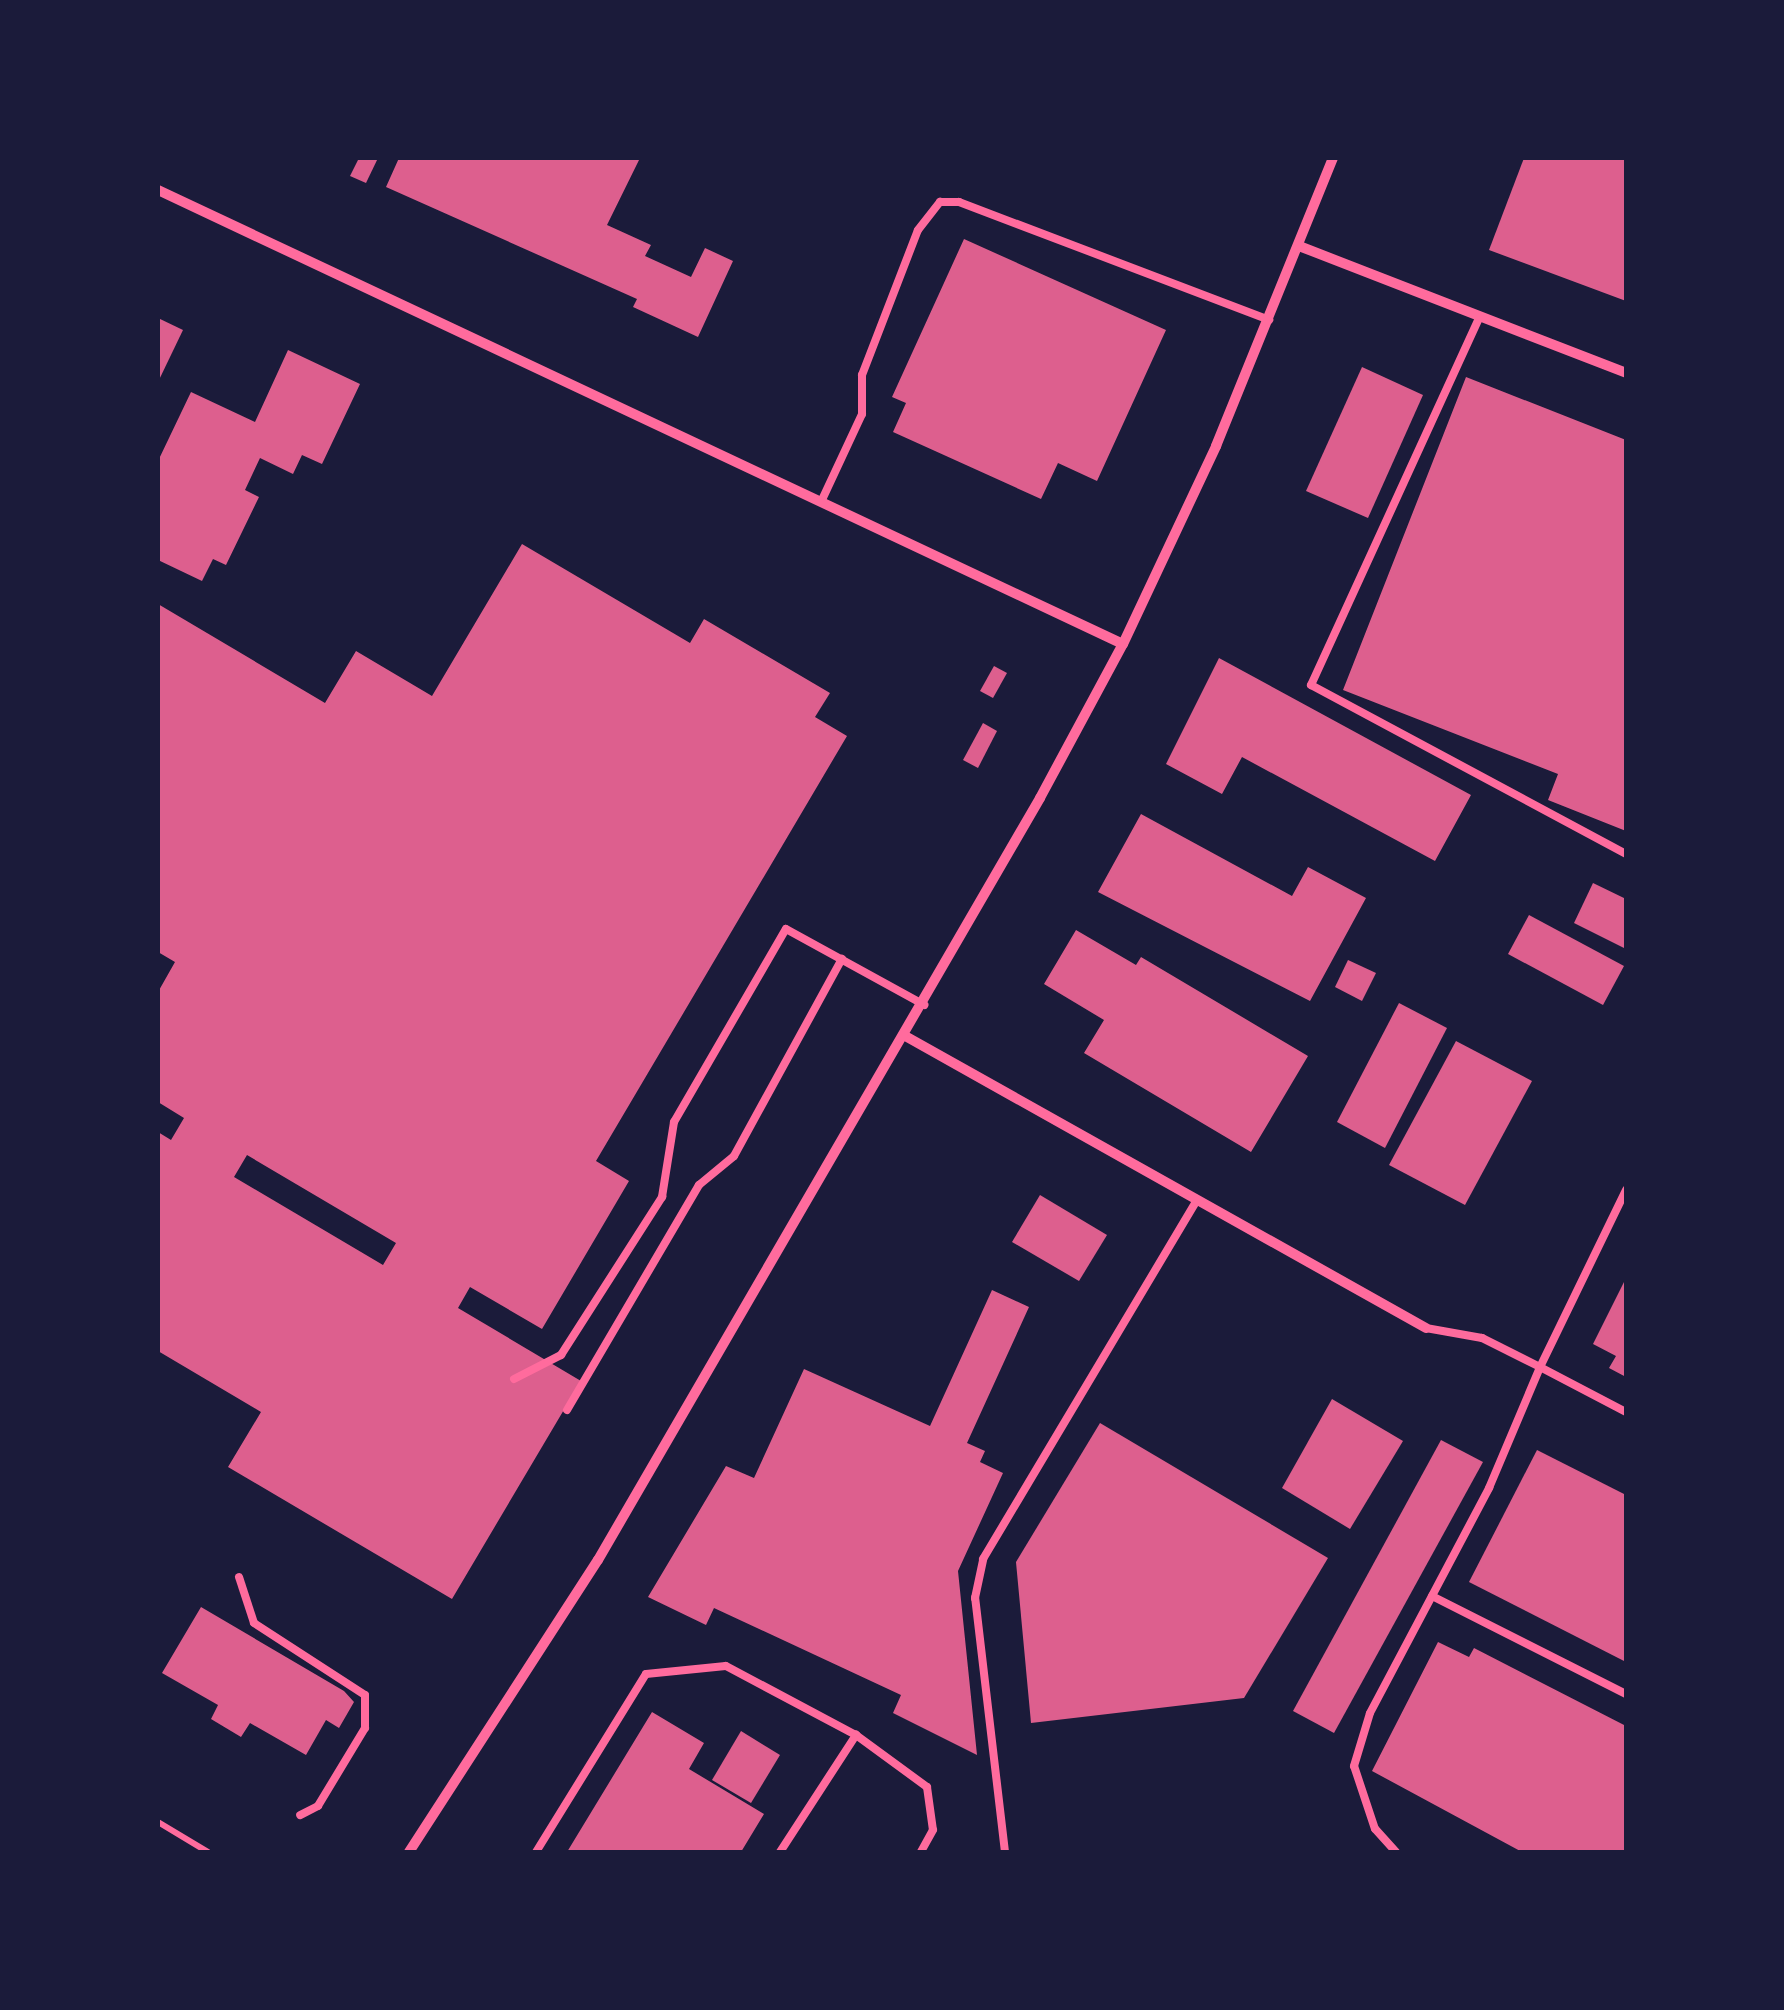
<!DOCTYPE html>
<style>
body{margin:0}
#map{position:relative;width:1784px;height:2010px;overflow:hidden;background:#1b1b3a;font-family:Raleway,sans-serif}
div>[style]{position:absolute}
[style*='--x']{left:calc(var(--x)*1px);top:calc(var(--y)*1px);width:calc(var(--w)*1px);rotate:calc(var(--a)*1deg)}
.building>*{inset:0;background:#dd5f8e}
.path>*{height:6px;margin:-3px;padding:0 3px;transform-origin:3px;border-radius:3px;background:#ff6b9d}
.service>*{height:8px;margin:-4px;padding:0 4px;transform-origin:4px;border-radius:4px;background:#ff6b9d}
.minor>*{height:10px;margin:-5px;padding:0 5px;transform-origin:5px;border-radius:5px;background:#ff6b9d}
span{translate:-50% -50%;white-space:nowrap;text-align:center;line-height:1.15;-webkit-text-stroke:10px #1b1b3a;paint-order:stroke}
.frame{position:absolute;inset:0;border:160px solid #1b1b3a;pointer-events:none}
</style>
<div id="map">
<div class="building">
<i style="clip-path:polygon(359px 158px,378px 158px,366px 183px,350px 176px)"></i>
<i style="clip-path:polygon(399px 158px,640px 158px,607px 225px,651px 245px,645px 256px,691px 277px,705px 248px,733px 261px,698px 337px,633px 307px,637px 299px,386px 187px)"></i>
<i style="clip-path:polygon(1524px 158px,1626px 158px,1626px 301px,1489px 250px)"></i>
<i style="clip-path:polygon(964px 239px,1166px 330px,1097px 481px,1058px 463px,1041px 499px,893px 432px,906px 403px,892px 397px)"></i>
<i style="clip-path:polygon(158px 318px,183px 330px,158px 382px)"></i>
<i style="clip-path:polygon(288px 350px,360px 384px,322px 464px,302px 455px,293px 474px,260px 458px,245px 490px,259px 497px,226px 565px,213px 559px,202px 581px,158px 560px,158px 461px,191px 392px,255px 422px)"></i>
<i style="clip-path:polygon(1362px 367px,1423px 395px,1368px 518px,1306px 491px)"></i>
<i style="clip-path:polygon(1466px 377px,1626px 440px,1626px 831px,1548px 800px,1558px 774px,1343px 690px)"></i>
<i style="clip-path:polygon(evenodd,522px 544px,690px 643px,704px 619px,830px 693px,815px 717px,847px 736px,596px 1161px,629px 1181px,542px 1329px,470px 1287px,458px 1308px,581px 1381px,452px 1599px,228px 1467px,261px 1412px,158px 1351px,158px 1132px,171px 1140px,184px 1118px,158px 1102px,158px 992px,175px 962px,158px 952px,158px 604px,325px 703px,356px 651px,432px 696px,522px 544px,247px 1155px,396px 1243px,383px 1265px,234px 1177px,247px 1155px)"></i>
<i style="clip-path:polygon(1219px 658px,1471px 795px,1435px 861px,1242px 757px,1222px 794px,1166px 764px)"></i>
<i style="clip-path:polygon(994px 666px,1007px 673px,993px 698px,980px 691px)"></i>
<i style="clip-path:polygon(983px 723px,997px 731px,978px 768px,963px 760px)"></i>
<i style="clip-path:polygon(1141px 814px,1292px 896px,1308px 867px,1366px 898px,1310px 1001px,1098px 892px)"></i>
<i style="clip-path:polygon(1593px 883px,1626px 899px,1626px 949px,1574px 923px)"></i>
<i style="clip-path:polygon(1529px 915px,1624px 966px,1603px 1005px,1508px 954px)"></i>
<i style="clip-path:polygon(1076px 930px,1136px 965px,1141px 957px,1308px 1056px,1251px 1152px,1084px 1053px,1104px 1020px,1044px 984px)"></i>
<i style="clip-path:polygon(1348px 960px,1376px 973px,1362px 1001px,1335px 987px)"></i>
<i style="clip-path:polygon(1399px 1003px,1447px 1028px,1385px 1148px,1337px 1122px)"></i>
<i style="clip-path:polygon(1456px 1041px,1532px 1081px,1465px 1205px,1389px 1165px)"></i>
<i style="clip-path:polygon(1040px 1195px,1107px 1235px,1079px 1281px,1012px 1242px)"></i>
<i style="clip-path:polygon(1626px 1278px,1626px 1377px,1609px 1368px,1616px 1356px,1593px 1344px)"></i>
<i style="clip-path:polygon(992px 1290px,1029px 1307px,967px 1443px,985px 1451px,980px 1462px,1003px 1473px,958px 1571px,977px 1755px,893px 1713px,901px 1695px,714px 1608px,706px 1625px,648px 1597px,726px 1466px,754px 1478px,804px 1369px,930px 1426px)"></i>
<i style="clip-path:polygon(1332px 1399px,1403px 1441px,1350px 1529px,1282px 1488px)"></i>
<i style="clip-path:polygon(1100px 1423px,1328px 1558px,1244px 1698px,1031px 1723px,1016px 1562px)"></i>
<i style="clip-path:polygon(1441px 1440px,1483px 1462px,1334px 1733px,1293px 1711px)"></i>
<i style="clip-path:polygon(1537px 1450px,1626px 1495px,1626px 1662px,1469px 1582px)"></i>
<i style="clip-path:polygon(201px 1607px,344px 1691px,354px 1702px,339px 1728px,326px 1720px,306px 1755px,250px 1723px,241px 1737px,211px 1719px,218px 1705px,162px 1673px)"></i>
<i style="clip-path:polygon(1438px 1642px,1469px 1657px,1474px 1648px,1626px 1726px,1626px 1852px,1522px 1852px,1372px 1771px)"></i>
<i style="clip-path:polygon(652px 1712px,704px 1743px,689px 1769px,764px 1814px,741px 1852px,567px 1852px)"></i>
<i style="clip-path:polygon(741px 1731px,780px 1755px,751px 1803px,712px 1780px)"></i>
</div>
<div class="path">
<i style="--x:158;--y:1822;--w:58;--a:31"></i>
</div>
<div class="service">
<i style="--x:1480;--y:316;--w:406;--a:114.6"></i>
<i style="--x:1311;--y:685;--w:357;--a:28.2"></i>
<i style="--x:821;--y:502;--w:97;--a:-65"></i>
<i style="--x:862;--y:414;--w:39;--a:-90"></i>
<i style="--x:862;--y:375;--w:155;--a:-68.9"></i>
<i style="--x:918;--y:230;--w:36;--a:-52"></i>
<i style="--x:940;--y:202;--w:19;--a:0"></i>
<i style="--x:959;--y:202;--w:332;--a:20.8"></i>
<i style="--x:1626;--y:1190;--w:197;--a:115.9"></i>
<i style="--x:1540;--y:1367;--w:97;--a:27.6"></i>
<i style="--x:514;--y:1379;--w:53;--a:-27.1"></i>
<i style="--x:561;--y:1355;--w:188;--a:-57.4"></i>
<i style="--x:662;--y:1197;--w:76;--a:-80.9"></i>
<i style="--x:674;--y:1122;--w:223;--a:-59.9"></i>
<i style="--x:786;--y:929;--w:158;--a:28.8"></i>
<i style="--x:567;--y:1410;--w:261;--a:-59.6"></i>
<i style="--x:699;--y:1185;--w:45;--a:-39.6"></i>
<i style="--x:734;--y:1156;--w:225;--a:-61.3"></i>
<i style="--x:239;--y:1577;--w:48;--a:71.9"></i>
<i style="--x:254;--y:1623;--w:132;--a:33"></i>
<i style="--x:365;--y:1695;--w:33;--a:90"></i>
<i style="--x:365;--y:1728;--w:91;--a:121.1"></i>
<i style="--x:318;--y:1806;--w:20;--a:153"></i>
<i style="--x:1432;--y:1596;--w:217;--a:26.8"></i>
<i style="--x:536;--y:1852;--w:209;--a:-58.3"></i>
<i style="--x:646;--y:1674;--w:80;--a:-5.7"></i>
<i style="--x:726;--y:1666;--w:147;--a:28"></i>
<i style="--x:780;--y:1852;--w:140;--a:-57"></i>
<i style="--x:856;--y:1735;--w:88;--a:36.2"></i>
<i style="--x:927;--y:1787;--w:43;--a:82.1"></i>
<i style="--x:933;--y:1830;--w:25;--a:119"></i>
<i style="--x:1005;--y:1852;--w:256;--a:-96.7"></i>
<i style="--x:975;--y:1598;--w:40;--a:-78"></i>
<i style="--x:983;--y:1559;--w:416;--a:-59.2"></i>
<i style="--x:1396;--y:1852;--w:31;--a:-132"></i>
<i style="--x:1375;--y:1829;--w:66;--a:-108.4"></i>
<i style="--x:1354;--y:1766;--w:55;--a:-73.2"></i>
<i style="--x:1370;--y:1713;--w:255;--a:-62.1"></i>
<i style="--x:1489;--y:1488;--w:131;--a:-67.1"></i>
<i style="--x:1540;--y:1367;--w:65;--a:-153.4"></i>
<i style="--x:1482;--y:1338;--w:57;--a:-169.9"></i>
</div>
<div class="minor">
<i style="--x:158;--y:190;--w:1066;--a:25.2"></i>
<i style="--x:1299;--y:246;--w:351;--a:21.2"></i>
<i style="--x:907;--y:1037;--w:595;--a:29.28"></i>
<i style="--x:409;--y:1852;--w:348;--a:-57.1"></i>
<i style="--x:598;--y:1560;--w:881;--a:-59.88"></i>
<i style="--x:1040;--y:798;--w:175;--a:-61.7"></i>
<i style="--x:1123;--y:644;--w:219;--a:-64.8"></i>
<i style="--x:1216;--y:446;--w:311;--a:-67.9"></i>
</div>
<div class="frame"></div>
</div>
